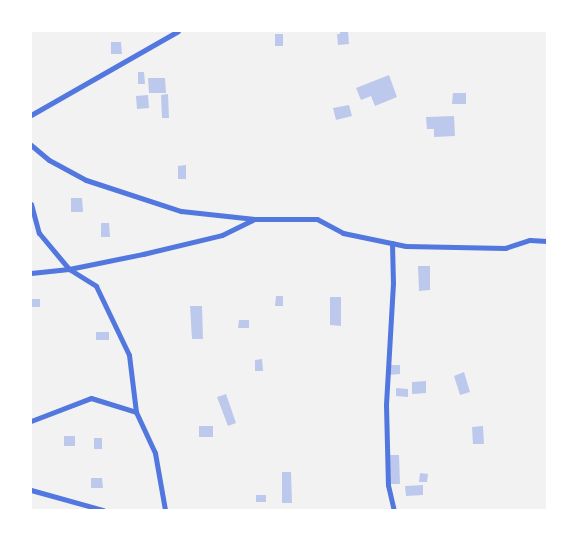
<!DOCTYPE html>
<style>
body{margin:0}
#map{position:relative;width:578px;height:541px;overflow:hidden;background:#f2f2f2;font-family:Roboto,sans-serif}
div>[style]{position:absolute}
[style*='--x']{left:calc(var(--x)*1px);top:calc(var(--y)*1px);width:calc(var(--w)*1px);rotate:calc(var(--a)*1deg)}
.building>*{inset:0;background:#bdc9ec}
.minor>*{height:5px;margin:-2.5px;padding:0 2.5px;transform-origin:2.5px;border-radius:2.5px;background:#5277de}
span{translate:-50% -50%;white-space:nowrap;text-align:center;line-height:1.15;-webkit-text-stroke:4px #fff;paint-order:stroke}
.frame{position:absolute;inset:0;border:32px solid #fff;pointer-events:none}
</style>
<div id="map">
<div class="building">
<i style="clip-path:polygon(340px 31px,348px 31px,349px 44px,338px 45px,337px 34px,340px 34px)"></i>
<i style="clip-path:polygon(275px 34px,283px 34px,283px 46px,275px 46px)"></i>
<i style="clip-path:polygon(111px 42px,121px 42px,122px 54px,111px 54px)"></i>
<i style="clip-path:polygon(138px 72px,144px 72px,145px 84px,138px 84px)"></i>
<i style="clip-path:polygon(389px 75px,397px 97px,375px 106px,371px 96px,361px 100px,356px 88px)"></i>
<i style="clip-path:polygon(148px 78px,165px 78px,166px 93px,149px 93px)"></i>
<i style="clip-path:polygon(453px 93px,466px 93px,466px 104px,452px 104px)"></i>
<i style="clip-path:polygon(168px 94px,169px 118px,162px 118px,161px 95px)"></i>
<i style="clip-path:polygon(148px 95px,149px 108px,137px 109px,136px 96px)"></i>
<i style="clip-path:polygon(349px 105px,352px 116px,336px 120px,333px 108px)"></i>
<i style="clip-path:polygon(454px 116px,455px 136px,434px 137px,434px 129px,427px 129px,426px 117px)"></i>
<i style="clip-path:polygon(186px 165px,186px 179px,178px 179px,178px 166px)"></i>
<i style="clip-path:polygon(71px 198px,82px 198px,83px 212px,71px 212px)"></i>
<i style="clip-path:polygon(101px 223px,109px 223px,110px 237px,101px 237px)"></i>
<i style="clip-path:polygon(418px 266px,430px 266px,430px 290px,419px 291px)"></i>
<i style="clip-path:polygon(276px 296px,283px 296px,283px 306px,275px 306px)"></i>
<i style="clip-path:polygon(330px 297px,341px 297px,341px 326px,330px 325px)"></i>
<i style="clip-path:polygon(31px 299px,40px 299px,40px 307px,31px 307px)"></i>
<i style="clip-path:polygon(190px 306px,202px 306px,203px 339px,192px 339px)"></i>
<i style="clip-path:polygon(239px 320px,249px 320px,249px 328px,238px 328px)"></i>
<i style="clip-path:polygon(96px 332px,109px 332px,109px 340px,96px 340px)"></i>
<i style="clip-path:polygon(262px 359px,263px 371px,255px 371px,255px 360px)"></i>
<i style="clip-path:polygon(389px 365px,400px 365px,400px 374px,389px 375px)"></i>
<i style="clip-path:polygon(464px 372px,470px 392px,460px 395px,454px 376px)"></i>
<i style="clip-path:polygon(426px 381px,426px 393px,412px 394px,412px 382px)"></i>
<i style="clip-path:polygon(396px 388px,408px 389px,408px 397px,396px 396px)"></i>
<i style="clip-path:polygon(226px 394px,236px 423px,228px 426px,217px 397px)"></i>
<i style="clip-path:polygon(199px 426px,213px 426px,213px 437px,199px 437px)"></i>
<i style="clip-path:polygon(483px 426px,484px 444px,473px 444px,472px 427px)"></i>
<i style="clip-path:polygon(64px 436px,75px 436px,75px 446px,64px 446px)"></i>
<i style="clip-path:polygon(94px 438px,102px 438px,102px 449px,94px 449px)"></i>
<i style="clip-path:polygon(388px 455px,399px 455px,400px 484px,389px 484px)"></i>
<i style="clip-path:polygon(282px 472px,291px 472px,292px 503px,282px 503px)"></i>
<i style="clip-path:polygon(420px 473px,428px 474px,427px 482px,419px 482px)"></i>
<i style="clip-path:polygon(91px 478px,102px 478px,103px 488px,91px 488px)"></i>
<i style="clip-path:polygon(423px 485px,423px 495px,406px 496px,405px 486px)"></i>
<i style="clip-path:polygon(256px 495px,266px 495px,266px 502px,256px 502px)"></i>
</div>
<div class="minor">
<i style="--x:31;--y:115;--w:169;--a:-29.7"></i>
<i style="--x:31;--y:145;--w:23;--a:40"></i>
<i style="--x:49;--y:160;--w:42;--a:28.4"></i>
<i style="--x:86;--y:180;--w:100;--a:18.1"></i>
<i style="--x:181;--y:211;--w:74;--a:6.2"></i>
<i style="--x:255;--y:219;--w:62;--a:0"></i>
<i style="--x:317;--y:219;--w:30;--a:28"></i>
<i style="--x:343;--y:233;--w:64;--a:11.7"></i>
<i style="--x:406;--y:246;--w:99;--a:1.2"></i>
<i style="--x:505;--y:248;--w:26;--a:-18"></i>
<i style="--x:530;--y:240;--w:17;--a:3"></i>
<i style="--x:31;--y:204;--w:30;--a:75"></i>
<i style="--x:39;--y:233;--w:47;--a:50.2"></i>
<i style="--x:69;--y:269;--w:32;--a:32"></i>
<i style="--x:96;--y:286;--w:76;--a:64.4"></i>
<i style="--x:129;--y:355;--w:57;--a:83"></i>
<i style="--x:136;--y:412;--w:45;--a:65.1"></i>
<i style="--x:155;--y:453;--w:58;--a:80"></i>
<i style="--x:392;--y:243;--w:40;--a:88.6"></i>
<i style="--x:393;--y:283;--w:122;--a:93.3"></i>
<i style="--x:386;--y:405;--w:80;--a:88.6"></i>
<i style="--x:388;--y:485;--w:26;--a:77"></i>
<i style="--x:31;--y:273;--w:38;--a:-6"></i>
<i style="--x:69;--y:269;--w:76;--a:-11.5"></i>
<i style="--x:143;--y:254;--w:81;--a:-13.5"></i>
<i style="--x:222;--y:235;--w:34;--a:-26"></i>
<i style="--x:31;--y:421;--w:64;--a:-21"></i>
<i style="--x:91;--y:398;--w:47;--a:17.3"></i>
<i style="--x:31;--y:490;--w:75;--a:15.5"></i>
</div>
<div class="frame"></div>
</div>
